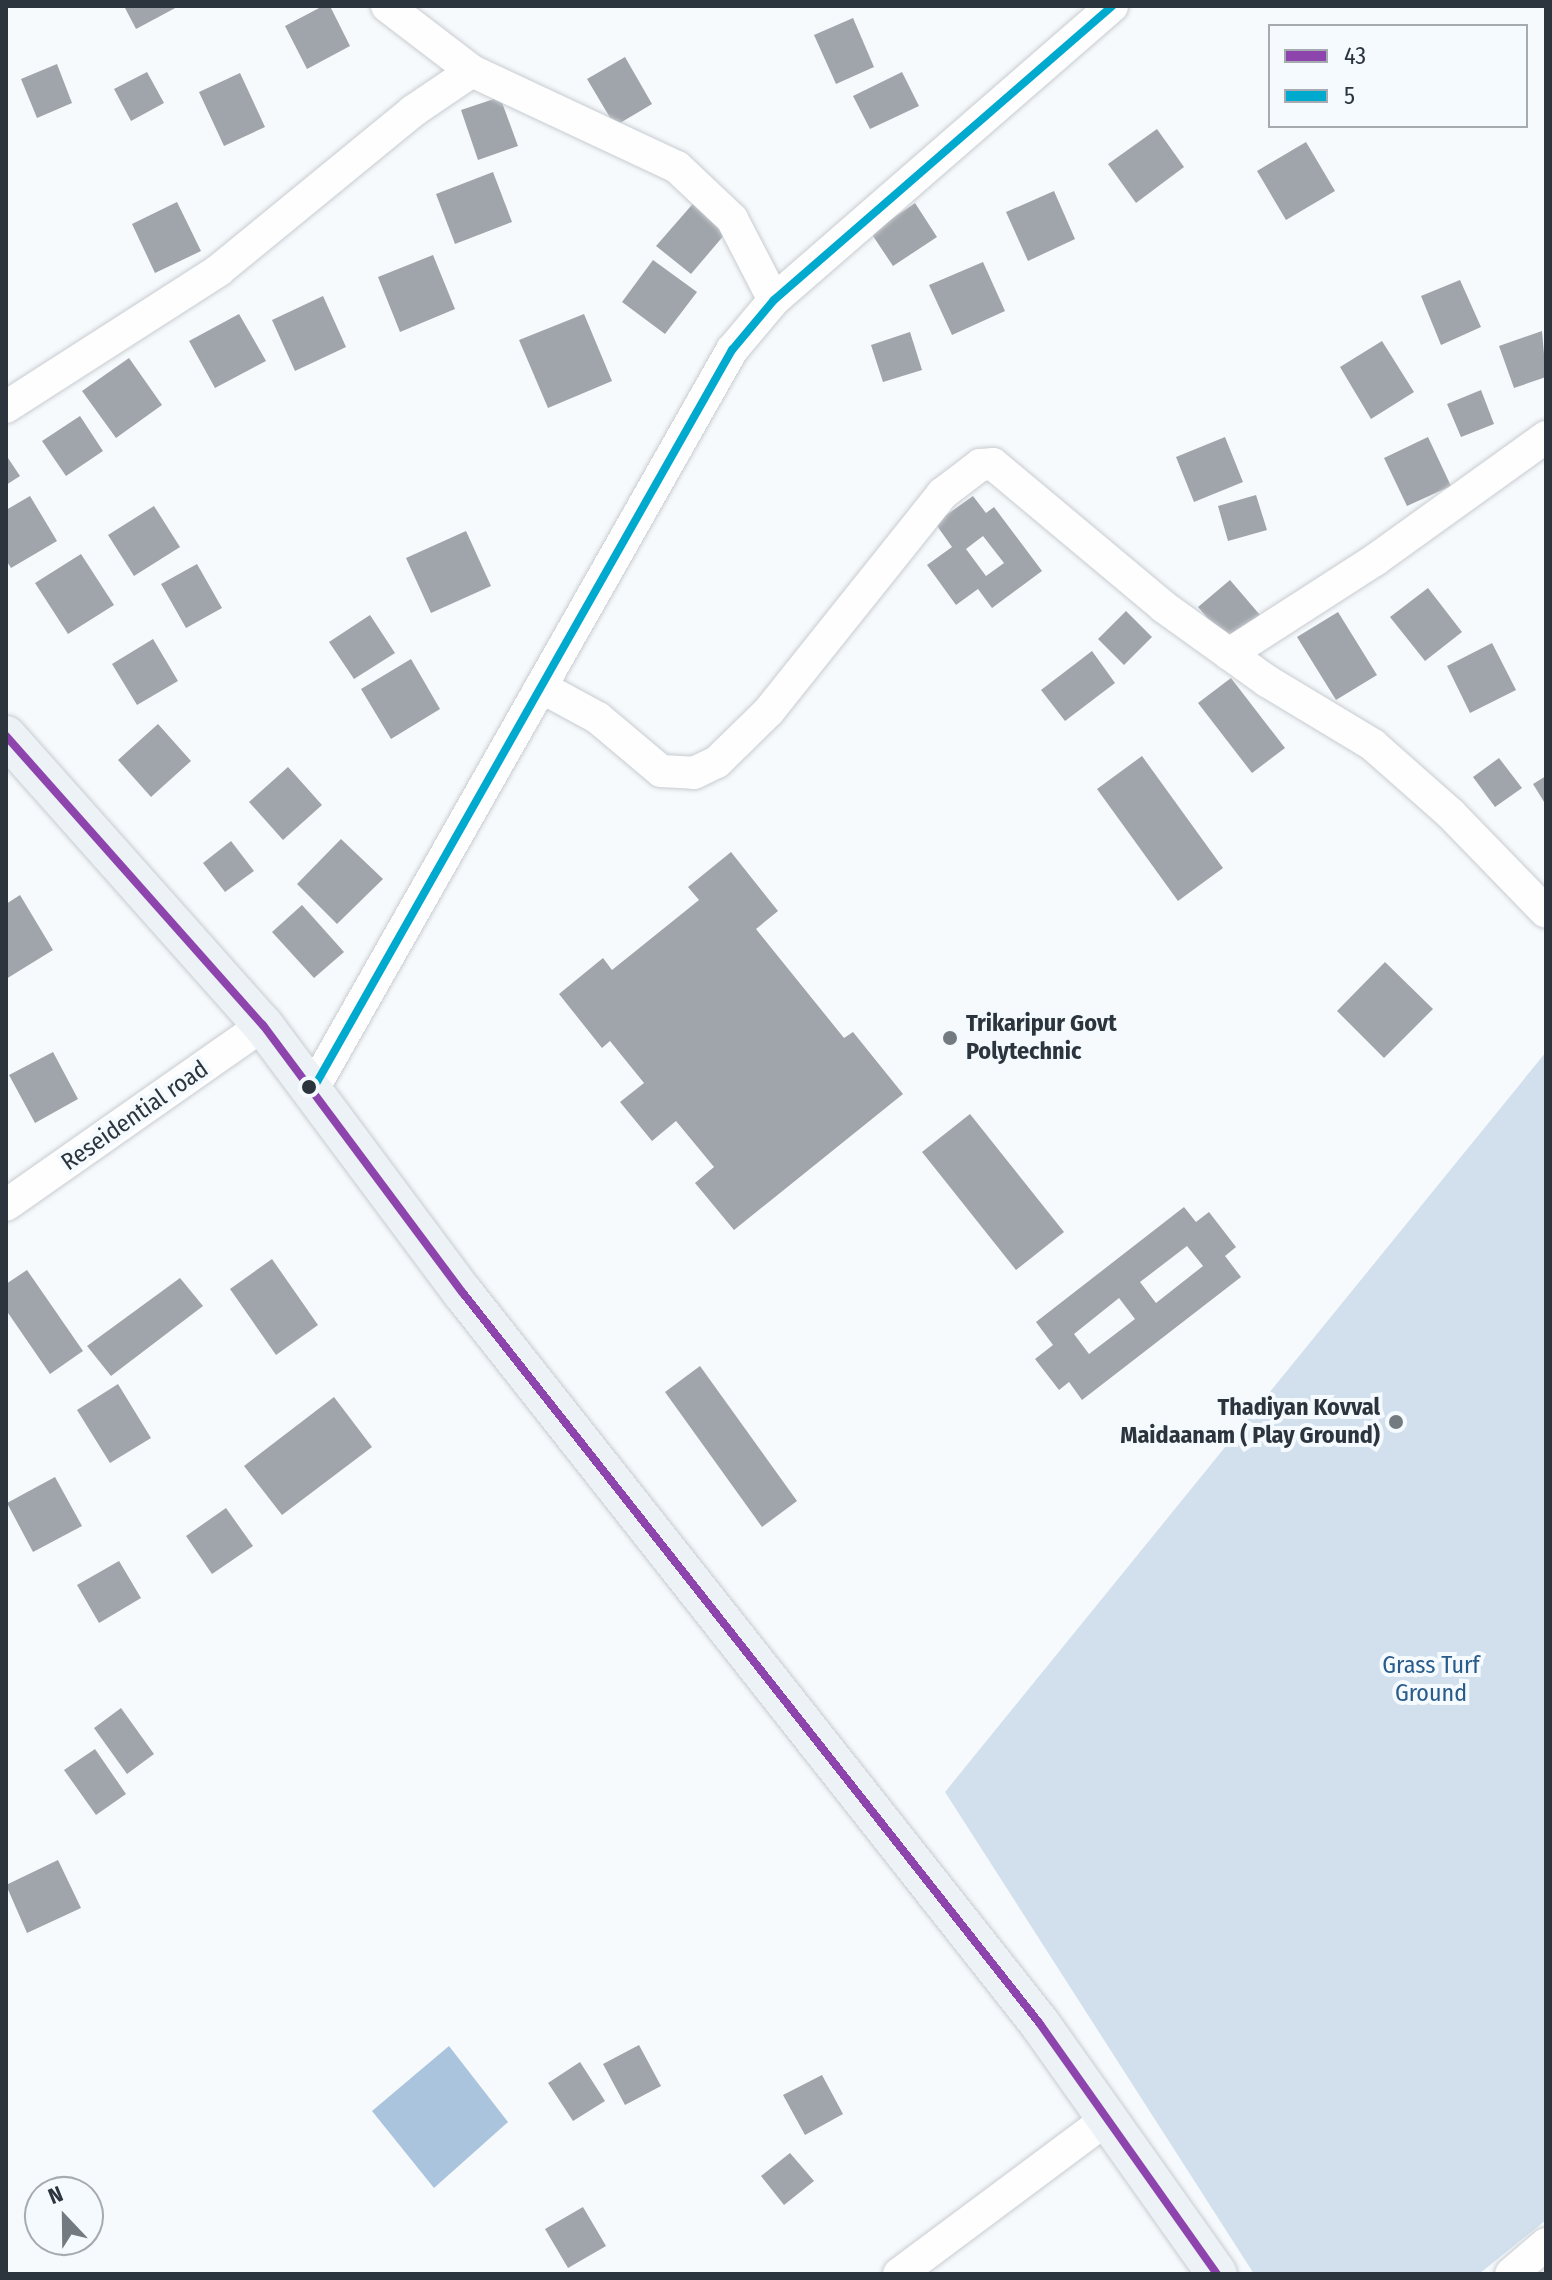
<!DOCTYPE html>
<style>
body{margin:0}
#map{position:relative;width:1552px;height:2280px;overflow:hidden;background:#f7fafc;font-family:"Fira Sans Condensed",sans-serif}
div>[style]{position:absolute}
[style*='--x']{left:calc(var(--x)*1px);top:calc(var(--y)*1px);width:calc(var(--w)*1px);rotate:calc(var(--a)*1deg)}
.green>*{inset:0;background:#d2e0ed}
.water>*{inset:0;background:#abc4de}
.building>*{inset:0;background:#a0a5ab}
.roads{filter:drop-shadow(0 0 2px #c7ccd1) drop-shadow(0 0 2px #c7ccd1)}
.minor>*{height:32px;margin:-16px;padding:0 16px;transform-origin:16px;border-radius:16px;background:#fefeff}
.major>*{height:40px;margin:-20px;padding:0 20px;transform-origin:20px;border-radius:20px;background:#ecf2f6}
.bus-1>*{height:8px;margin:-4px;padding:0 4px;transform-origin:4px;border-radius:4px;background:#8e44ad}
.bus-2>*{height:8px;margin:-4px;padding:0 4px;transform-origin:4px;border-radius:4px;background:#00a9ce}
.dots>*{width:22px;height:22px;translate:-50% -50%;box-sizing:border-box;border:4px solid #f5fafe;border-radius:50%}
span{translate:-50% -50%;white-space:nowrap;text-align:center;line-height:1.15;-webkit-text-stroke:8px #f5fafe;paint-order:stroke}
.poi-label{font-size:24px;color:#2c353e;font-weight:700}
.left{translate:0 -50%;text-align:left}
.right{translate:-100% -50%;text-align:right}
.street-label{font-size:24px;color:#2c353e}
.park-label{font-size:24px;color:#285b8a}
.frame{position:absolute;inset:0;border:8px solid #2c353e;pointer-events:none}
.legend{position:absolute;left:1268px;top:24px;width:260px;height:104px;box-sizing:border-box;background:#f5fafe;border:2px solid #a5abb1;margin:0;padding:10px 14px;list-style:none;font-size:24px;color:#2c353e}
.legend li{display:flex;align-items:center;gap:16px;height:40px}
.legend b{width:40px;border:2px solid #a5abb1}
.north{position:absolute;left:24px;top:2176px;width:80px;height:80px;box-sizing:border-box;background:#f5fafe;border:2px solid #a5abb1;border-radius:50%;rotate:338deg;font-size:22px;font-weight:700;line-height:32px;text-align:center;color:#2c353e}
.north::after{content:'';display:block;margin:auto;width:28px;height:36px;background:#737a80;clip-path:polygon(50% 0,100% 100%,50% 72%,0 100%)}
</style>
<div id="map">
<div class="green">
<i style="clip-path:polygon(1546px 1052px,1546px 2220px,1479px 2274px,1254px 2274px,945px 1792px)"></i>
</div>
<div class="water">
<i style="clip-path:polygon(449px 2046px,508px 2122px,434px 2188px,372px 2111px)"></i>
</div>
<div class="building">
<i style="clip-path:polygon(124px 6px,179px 6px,136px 29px)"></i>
<i style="clip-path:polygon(323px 6px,330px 6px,350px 46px,307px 69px,285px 26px)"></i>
<i style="clip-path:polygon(853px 18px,874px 67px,836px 84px,814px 35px)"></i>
<i style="clip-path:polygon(625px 57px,652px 104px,615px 126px,587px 79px)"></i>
<i style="clip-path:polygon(57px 64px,72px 103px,37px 118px,21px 79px)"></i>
<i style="clip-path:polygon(147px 72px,164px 103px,131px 121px,114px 89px)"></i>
<i style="clip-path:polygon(902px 72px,919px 106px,870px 129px,853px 96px)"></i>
<i style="clip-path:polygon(240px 73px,265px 127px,224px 146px,199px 92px)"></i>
<i style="clip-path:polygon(500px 97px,518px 146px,478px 160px,461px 110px)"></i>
<i style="clip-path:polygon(1157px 129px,1184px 167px,1136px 203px,1108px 164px)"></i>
<i style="clip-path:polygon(1306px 142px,1335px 191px,1286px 220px,1257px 171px)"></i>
<i style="clip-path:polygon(493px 172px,512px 222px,455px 244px,436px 194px)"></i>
<i style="clip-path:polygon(1054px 191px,1075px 239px,1028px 261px,1006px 212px)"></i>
<i style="clip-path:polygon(697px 199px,731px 227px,691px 274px,656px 246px)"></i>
<i style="clip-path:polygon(177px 202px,201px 251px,155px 273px,132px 224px)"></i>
<i style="clip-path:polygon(915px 203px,937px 237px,893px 266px,871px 233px)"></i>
<i style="clip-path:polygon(433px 255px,455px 309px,400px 332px,378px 277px)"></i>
<i style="clip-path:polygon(653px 260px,697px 292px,665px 334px,622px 302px)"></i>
<i style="clip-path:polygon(983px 262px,1005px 311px,952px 335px,929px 285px)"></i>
<i style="clip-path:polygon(1460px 280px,1481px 327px,1441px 345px,1421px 296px)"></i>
<i style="clip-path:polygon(323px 296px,346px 347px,295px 371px,272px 320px)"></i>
<i style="clip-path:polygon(239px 314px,266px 361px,215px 388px,189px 341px)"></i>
<i style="clip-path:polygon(584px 314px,612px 381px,548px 408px,519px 340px)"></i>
<i style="clip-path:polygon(1542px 331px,1546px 377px,1514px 388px,1499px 346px)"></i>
<i style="clip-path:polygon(910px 332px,922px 370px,883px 382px,871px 345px)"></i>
<i style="clip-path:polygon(1382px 341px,1414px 392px,1371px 419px,1340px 367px)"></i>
<i style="clip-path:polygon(129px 358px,162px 405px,116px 438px,82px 391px)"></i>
<i style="clip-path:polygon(1481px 390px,1494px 424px,1461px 437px,1447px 404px)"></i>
<i style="clip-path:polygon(80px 416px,103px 451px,66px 476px,42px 441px)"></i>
<i style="clip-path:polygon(1225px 437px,1243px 482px,1194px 502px,1176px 457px)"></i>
<i style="clip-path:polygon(1428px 437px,1451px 486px,1407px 506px,1384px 458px)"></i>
<i style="clip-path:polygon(6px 455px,20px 476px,6px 485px)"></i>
<i style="clip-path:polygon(1256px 495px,1267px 530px,1228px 541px,1218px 506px)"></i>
<i style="clip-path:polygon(30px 496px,57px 541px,11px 568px,6px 560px,6px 510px)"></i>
<i style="clip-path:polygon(evenodd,973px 496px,986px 513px,994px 507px,1042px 571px,992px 608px,978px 589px,956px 605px,927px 565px,952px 547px,935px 523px,973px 496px,983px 536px,1004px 563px,986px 576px,966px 549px,983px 536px)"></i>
<i style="clip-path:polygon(154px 506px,180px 547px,134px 576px,108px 535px)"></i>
<i style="clip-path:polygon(466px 531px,491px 586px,431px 613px,406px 558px)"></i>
<i style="clip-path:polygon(81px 554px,114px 605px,68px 634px,35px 583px)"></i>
<i style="clip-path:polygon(197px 564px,222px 608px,186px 628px,161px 584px)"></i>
<i style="clip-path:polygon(1230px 580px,1260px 615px,1228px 642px,1198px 607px)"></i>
<i style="clip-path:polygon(1428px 588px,1462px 632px,1425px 661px,1390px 617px)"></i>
<i style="clip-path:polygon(1126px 611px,1152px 637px,1124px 665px,1098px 639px)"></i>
<i style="clip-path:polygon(1338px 612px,1377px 675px,1336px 700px,1297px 637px)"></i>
<i style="clip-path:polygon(370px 615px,395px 653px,354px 679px,329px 642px)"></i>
<i style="clip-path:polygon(153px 639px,178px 681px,137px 705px,112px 664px)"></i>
<i style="clip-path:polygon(1492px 643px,1516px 690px,1470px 713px,1447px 666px)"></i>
<i style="clip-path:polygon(1092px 651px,1115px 683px,1065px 721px,1041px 690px)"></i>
<i style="clip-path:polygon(411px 659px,440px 709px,391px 739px,361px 689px)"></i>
<i style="clip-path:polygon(1231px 678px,1285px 748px,1252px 773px,1198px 703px)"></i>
<i style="clip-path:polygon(158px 724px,191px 761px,151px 797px,118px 760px)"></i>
<i style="clip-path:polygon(1142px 756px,1223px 868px,1178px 901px,1097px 789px)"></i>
<i style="clip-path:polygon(1499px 758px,1522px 788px,1495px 807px,1473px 777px)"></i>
<i style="clip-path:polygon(288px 767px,322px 805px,283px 840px,249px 802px)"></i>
<i style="clip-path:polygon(1546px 776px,1546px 805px,1533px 784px)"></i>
<i style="clip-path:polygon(341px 839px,383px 879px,337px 924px,297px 884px)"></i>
<i style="clip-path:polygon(231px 841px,254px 871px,225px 892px,203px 863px)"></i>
<i style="clip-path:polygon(731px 852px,778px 911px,756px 929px,844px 1038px,853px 1032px,903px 1094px,734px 1230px,695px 1183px,714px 1167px,676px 1121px,652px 1141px,620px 1102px,644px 1083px,610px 1041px,602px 1048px,559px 994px,603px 958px,612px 970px,699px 900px,688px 887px)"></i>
<i style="clip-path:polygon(20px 895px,53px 950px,6px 979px,6px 904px)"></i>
<i style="clip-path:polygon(302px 905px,344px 952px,314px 978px,272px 932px)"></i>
<i style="clip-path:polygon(1385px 962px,1433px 1009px,1384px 1058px,1337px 1011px)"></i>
<i style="clip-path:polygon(53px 1052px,78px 1099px,35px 1123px,9px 1075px)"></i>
<i style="clip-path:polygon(970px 1114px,1064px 1232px,1016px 1270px,922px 1152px)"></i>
<i style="clip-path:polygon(evenodd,1184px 1207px,1196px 1222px,1209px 1212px,1236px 1247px,1225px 1256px,1241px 1277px,1082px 1400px,1069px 1382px,1059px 1390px,1035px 1359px,1053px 1345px,1036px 1322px,1184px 1207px,1187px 1246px,1203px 1266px,1156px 1303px,1140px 1282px,1187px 1246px,1184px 1207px,1119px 1298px,1135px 1319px,1089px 1354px,1074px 1334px,1119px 1298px)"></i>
<i style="clip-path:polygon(272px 1259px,318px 1325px,276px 1355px,230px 1289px)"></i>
<i style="clip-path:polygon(27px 1270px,83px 1351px,50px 1374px,6px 1310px,6px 1284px)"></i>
<i style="clip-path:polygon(180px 1278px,203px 1306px,111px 1376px,87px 1346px)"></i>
<i style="clip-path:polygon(700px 1366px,797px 1501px,762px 1527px,665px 1392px)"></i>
<i style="clip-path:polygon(118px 1384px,151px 1438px,110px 1463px,77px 1410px)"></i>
<i style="clip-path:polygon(334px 1397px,372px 1447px,282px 1515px,244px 1466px)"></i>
<i style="clip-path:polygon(55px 1477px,82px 1526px,33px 1552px,7px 1503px)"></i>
<i style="clip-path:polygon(226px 1508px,253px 1546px,212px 1574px,186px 1536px)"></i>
<i style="clip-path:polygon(119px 1561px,141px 1598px,99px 1623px,77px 1585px)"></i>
<i style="clip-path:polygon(121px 1708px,154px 1754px,127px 1774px,94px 1728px)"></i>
<i style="clip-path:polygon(95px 1749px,126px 1794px,96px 1815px,64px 1770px)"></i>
<i style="clip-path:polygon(58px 1860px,81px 1908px,27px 1933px,6px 1885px)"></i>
<i style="clip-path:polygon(639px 2045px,661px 2086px,625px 2105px,603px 2064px)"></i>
<i style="clip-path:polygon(580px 2062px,605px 2101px,573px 2121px,548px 2083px)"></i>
<i style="clip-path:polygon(822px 2075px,843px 2114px,805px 2135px,783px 2095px)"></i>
<i style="clip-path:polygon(790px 2153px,814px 2181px,784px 2205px,761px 2176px)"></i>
<i style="clip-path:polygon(583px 2207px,606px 2246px,568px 2268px,545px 2229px)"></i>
</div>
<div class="roads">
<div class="minor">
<i style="--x:387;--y:6;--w:107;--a:37.4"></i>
<i style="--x:472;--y:71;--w:226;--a:25.1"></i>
<i style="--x:677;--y:167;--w:76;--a:43.4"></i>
<i style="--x:732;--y:219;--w:91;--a:62.6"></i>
<i style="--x:6;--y:407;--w:253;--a:-32.7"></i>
<i style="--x:219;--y:270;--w:251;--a:-39.3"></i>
<i style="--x:413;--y:111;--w:71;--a:-34.1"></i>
<i style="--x:1229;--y:654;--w:174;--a:-32.8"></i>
<i style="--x:1375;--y:560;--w:211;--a:-35.7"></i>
<i style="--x:541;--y:687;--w:65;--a:28.5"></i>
<i style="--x:598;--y:718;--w:82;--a:40.1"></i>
<i style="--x:661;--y:771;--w:33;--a:3"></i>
<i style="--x:694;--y:773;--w:25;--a:-26"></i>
<i style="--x:717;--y:762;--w:73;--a:-44.4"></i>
<i style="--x:769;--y:711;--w:278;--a:-51.4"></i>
<i style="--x:942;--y:494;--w:48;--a:-37.3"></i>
<i style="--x:980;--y:465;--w:13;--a:-4"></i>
<i style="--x:993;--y:464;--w:223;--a:39.9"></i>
<i style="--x:1164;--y:607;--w:127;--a:35.7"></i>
<i style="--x:1267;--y:681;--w:124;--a:31.1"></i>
<i style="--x:1373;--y:745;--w:104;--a:41.5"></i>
<i style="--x:1451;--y:814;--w:136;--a:45.9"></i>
<i style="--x:313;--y:1089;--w:850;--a:-60.45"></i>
<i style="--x:732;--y:350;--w:65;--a:-50"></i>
<i style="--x:774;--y:300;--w:448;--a:-41"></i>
<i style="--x:6;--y:1205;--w:314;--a:-35"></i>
<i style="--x:899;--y:2274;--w:261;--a:-36.7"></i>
<i style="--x:1511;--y:2274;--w:46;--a:-40.6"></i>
</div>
<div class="major">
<i style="--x:6;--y:736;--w:387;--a:48.4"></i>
<i style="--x:263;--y:1025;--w:334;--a:53.3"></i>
<i style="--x:463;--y:1293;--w:931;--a:51.71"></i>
<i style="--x:1040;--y:2024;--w:306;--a:54.7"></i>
</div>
</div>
<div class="bus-1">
<i style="--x:6;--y:736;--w:387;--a:48.4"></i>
<i style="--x:263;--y:1025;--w:334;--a:53.3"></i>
<i style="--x:463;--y:1293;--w:931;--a:51.71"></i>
<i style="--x:1040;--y:2024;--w:306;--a:54.7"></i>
</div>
<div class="bus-2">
<i style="--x:313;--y:1089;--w:850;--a:-60.45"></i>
<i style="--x:732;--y:350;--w:65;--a:-50"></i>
<i style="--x:774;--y:300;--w:448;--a:-41"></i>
</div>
<div class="dots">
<i style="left:950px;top:1038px;background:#737a80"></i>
<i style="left:309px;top:1087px;background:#2c353e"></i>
<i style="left:1396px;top:1422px;background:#737a80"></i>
</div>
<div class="poi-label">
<span class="left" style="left:966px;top:1038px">Trikaripur Govt<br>Polytechnic</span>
<span class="right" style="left:1380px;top:1422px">Thadiyan Kovval<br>Maidaanam ( Play Ground)</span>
</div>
<div class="street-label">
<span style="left:135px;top:1116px;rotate:-35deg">Reseidential road</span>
</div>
<div class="park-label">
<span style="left:1431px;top:1680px">Grass Turf<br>Ground</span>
</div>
<div class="frame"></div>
<ul class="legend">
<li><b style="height:10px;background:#8e44ad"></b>43</li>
<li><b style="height:10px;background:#00a9ce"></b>5</li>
</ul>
<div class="north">N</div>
</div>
